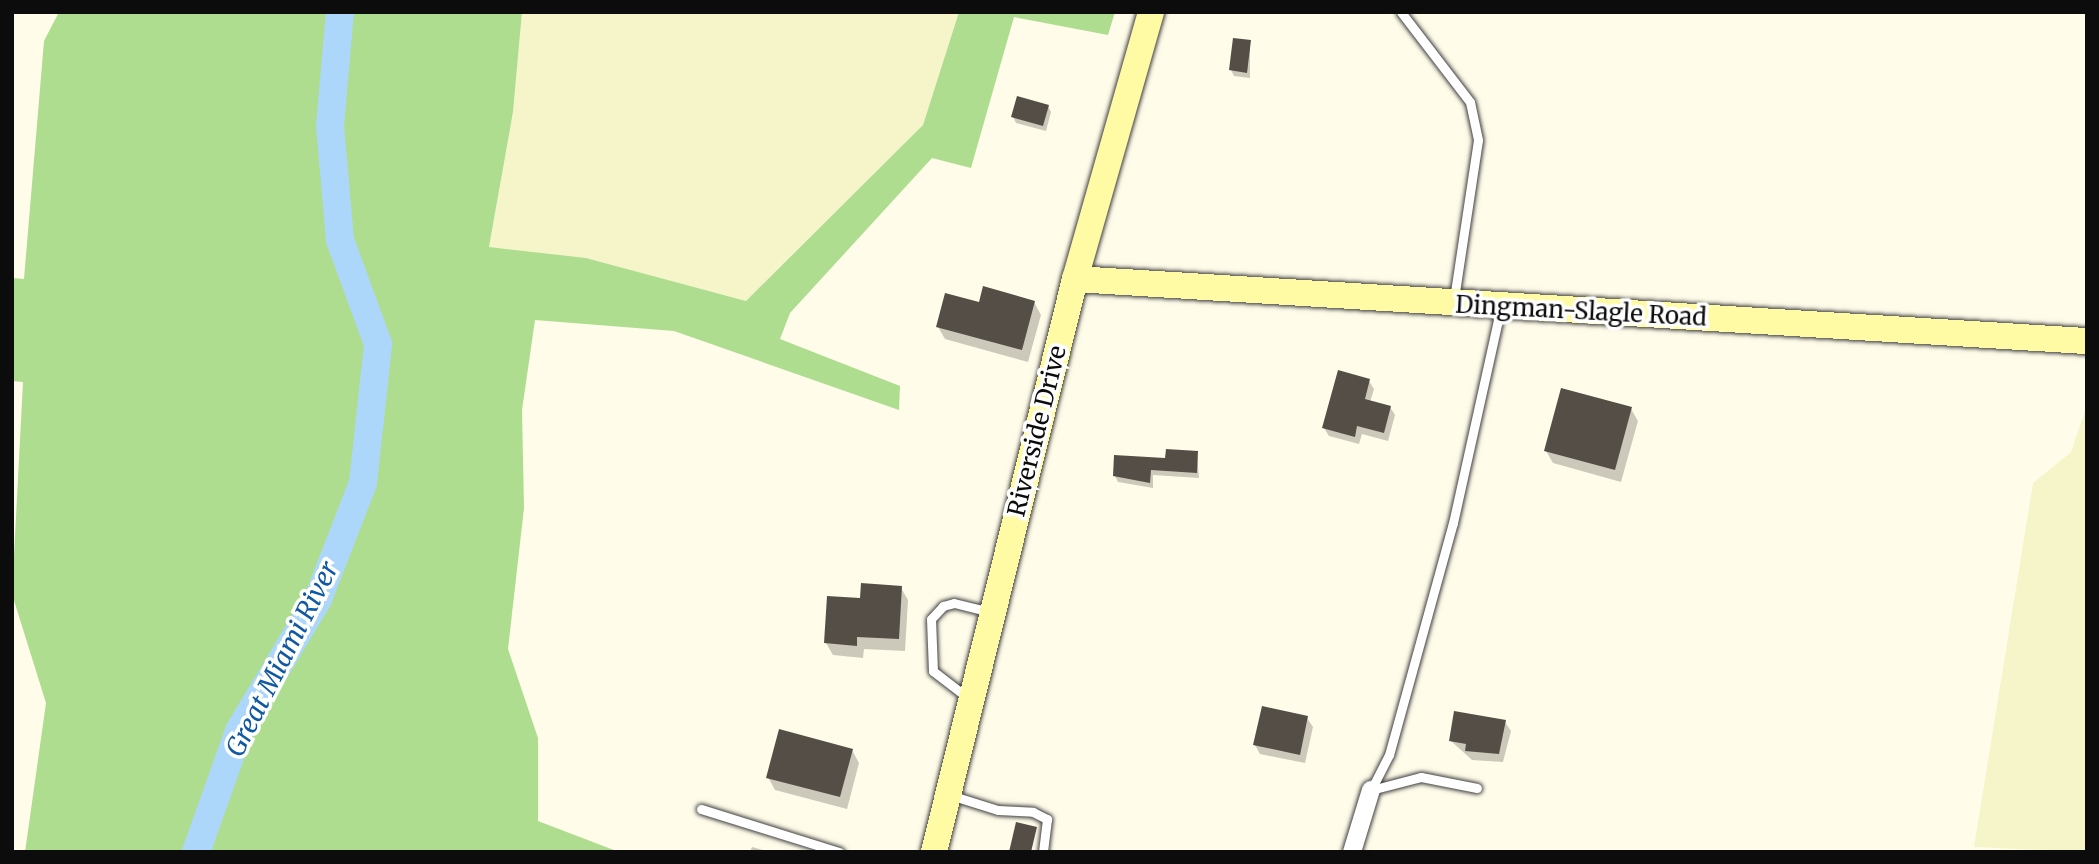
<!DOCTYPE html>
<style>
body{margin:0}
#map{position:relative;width:2099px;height:864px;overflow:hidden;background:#fffcea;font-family:Merriweather,serif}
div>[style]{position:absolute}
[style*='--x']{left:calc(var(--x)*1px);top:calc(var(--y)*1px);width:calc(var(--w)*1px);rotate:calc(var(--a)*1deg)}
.farmland>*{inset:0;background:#f6f5c9}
.forest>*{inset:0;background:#aedd90}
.shadow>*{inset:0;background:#0003}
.river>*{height:28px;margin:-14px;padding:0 14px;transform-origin:14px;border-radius:14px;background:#acd7fa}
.building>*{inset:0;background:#554e47}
.roads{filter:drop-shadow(0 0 2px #3f3f3f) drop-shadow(0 0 2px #3f3f3f)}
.lane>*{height:9px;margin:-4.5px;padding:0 4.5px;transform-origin:4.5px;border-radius:4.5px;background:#fff}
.street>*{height:18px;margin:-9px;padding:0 9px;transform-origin:9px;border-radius:9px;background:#fff}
.secondary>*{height:26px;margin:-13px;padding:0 13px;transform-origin:13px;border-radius:13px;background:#fffba5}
span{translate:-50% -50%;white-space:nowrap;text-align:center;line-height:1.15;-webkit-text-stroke:7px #fff;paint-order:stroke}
.street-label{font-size:24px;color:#0c0c0c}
.water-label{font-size:26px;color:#0f59a4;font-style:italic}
.frame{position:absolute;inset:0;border:14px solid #0c0c0c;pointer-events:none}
</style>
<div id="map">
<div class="farmland">
<i style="clip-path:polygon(522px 12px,959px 12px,923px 125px,746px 301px,586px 258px,489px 248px,513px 112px)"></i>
<i style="clip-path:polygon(2087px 405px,2087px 852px,1974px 847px,2033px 483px,2071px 452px)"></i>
</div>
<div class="forest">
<i style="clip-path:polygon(59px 12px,522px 12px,513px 112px,489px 247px,586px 258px,746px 301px,923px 125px,959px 12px,1115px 12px,1108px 35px,1014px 17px,971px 168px,932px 158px,790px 313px,780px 339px,900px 386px,899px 410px,674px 331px,535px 320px,522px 410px,524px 508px,508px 649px,538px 738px,538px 821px,619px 852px,25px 852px,46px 703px,12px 594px,23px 382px,12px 381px,12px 278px,24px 279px,44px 41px)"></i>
</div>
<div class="shadow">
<i style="clip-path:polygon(1250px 42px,1250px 78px,1234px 76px,1231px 70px)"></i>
<i style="clip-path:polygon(1048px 106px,1051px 112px,1046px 131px,1016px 123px,1013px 117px)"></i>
<i style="clip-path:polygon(1034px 302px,1041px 315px,1028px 362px,945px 339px,938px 327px,980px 304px)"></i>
<i style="clip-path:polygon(1369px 381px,1374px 389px,1370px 402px,1390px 407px,1395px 415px,1388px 441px,1362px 434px,1359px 444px,1329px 436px,1324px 428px)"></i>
<i style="clip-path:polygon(1631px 409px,1638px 421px,1621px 482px,1553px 463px,1546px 451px)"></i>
<i style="clip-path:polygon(1197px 453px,1199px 478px,1153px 475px,1153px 488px,1118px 482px,1115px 476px)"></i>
<i style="clip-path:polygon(901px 588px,908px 600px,905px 651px,864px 649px,863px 658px,833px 655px,826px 643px,861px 600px)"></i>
<i style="clip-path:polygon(1307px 718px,1313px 727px,1305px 763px,1260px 754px,1255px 745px)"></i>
<i style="clip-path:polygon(1505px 722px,1511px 731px,1503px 762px,1472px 760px,1451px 741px)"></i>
<i style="clip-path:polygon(852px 750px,859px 763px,847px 809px,775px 790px,768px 777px)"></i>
<i style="clip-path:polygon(752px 847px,771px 852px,750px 852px)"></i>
</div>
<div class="river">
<i style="--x:196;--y:852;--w:128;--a:-70.4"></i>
<i style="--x:239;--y:731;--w:154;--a:-59.1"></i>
<i style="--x:318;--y:599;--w:124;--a:-68.8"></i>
<i style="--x:363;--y:483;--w:140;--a:-83.8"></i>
<i style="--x:378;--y:344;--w:111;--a:-110.1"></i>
<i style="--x:340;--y:240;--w:114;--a:-95"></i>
<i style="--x:330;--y:126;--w:114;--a:-85"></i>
</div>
<div class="building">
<i style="clip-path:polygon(1233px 38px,1251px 40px,1247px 73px,1229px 70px)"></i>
<i style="clip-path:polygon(1017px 96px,1049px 105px,1043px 126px,1011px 117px)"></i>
<i style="clip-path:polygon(983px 286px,1035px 301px,1022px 350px,936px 327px,945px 293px,979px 302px)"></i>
<i style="clip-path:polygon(1338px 370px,1370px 379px,1365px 399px,1391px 406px,1384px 433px,1357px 426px,1355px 437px,1322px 428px)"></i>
<i style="clip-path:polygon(1561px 388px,1632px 407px,1615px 470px,1544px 451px)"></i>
<i style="clip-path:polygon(1166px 449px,1198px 451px,1197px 473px,1151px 470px,1150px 483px,1113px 476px,1114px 455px,1165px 458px)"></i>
<i style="clip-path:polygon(861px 583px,902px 586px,899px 639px,857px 637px,857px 646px,824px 643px,827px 596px,860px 598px)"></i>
<i style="clip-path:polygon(1262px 706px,1308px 716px,1300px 755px,1253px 745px)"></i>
<i style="clip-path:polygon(1454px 711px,1506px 720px,1499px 754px,1465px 751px,1466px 744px,1449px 741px)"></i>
<i style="clip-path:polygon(779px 729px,853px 749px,840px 797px,766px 778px)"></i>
<i style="clip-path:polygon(1016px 822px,1037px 827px,1031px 852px,1009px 852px)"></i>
</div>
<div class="roads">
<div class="lane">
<i style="--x:1401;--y:12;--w:113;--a:52.5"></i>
<i style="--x:1470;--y:102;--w:39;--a:78"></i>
<i style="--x:1478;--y:140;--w:161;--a:98.6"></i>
<i style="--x:968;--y:698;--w:44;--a:-142.4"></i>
<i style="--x:933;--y:671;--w:52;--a:-92.2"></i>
<i style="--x:931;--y:619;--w:18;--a:-47"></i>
<i style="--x:943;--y:606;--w:11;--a:-15"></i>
<i style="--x:954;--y:603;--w:38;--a:14"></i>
<i style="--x:1371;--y:790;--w:39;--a:-63"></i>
<i style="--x:1389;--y:755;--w:241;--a:-74.6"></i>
<i style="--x:1453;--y:523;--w:221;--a:-77.5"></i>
<i style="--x:1371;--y:790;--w:52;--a:-14.6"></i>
<i style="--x:1421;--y:777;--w:57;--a:11.1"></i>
<i style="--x:950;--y:795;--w:50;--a:17.4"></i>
<i style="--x:998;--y:810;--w:35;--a:3"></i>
<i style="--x:1033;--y:812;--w:16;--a:27"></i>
<i style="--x:1047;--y:819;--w:33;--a:97"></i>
<i style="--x:701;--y:809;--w:145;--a:17.3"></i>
</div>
<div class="street">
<i style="--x:1352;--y:852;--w:65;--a:-73"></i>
</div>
<div class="secondary">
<i style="--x:1075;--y:279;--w:1014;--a:3.51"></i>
<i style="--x:934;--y:852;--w:590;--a:-76.18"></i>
<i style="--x:1075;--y:279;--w:278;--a:-74.1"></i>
</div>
</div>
<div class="street-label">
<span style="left:1581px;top:311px;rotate:3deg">Dingman-Slagle Road</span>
<span style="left:1037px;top:431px;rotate:-76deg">Riverside Drive</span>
</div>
<div class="water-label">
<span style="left:282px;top:659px;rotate:-63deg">Great Miami River</span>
</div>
<div class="frame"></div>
</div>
